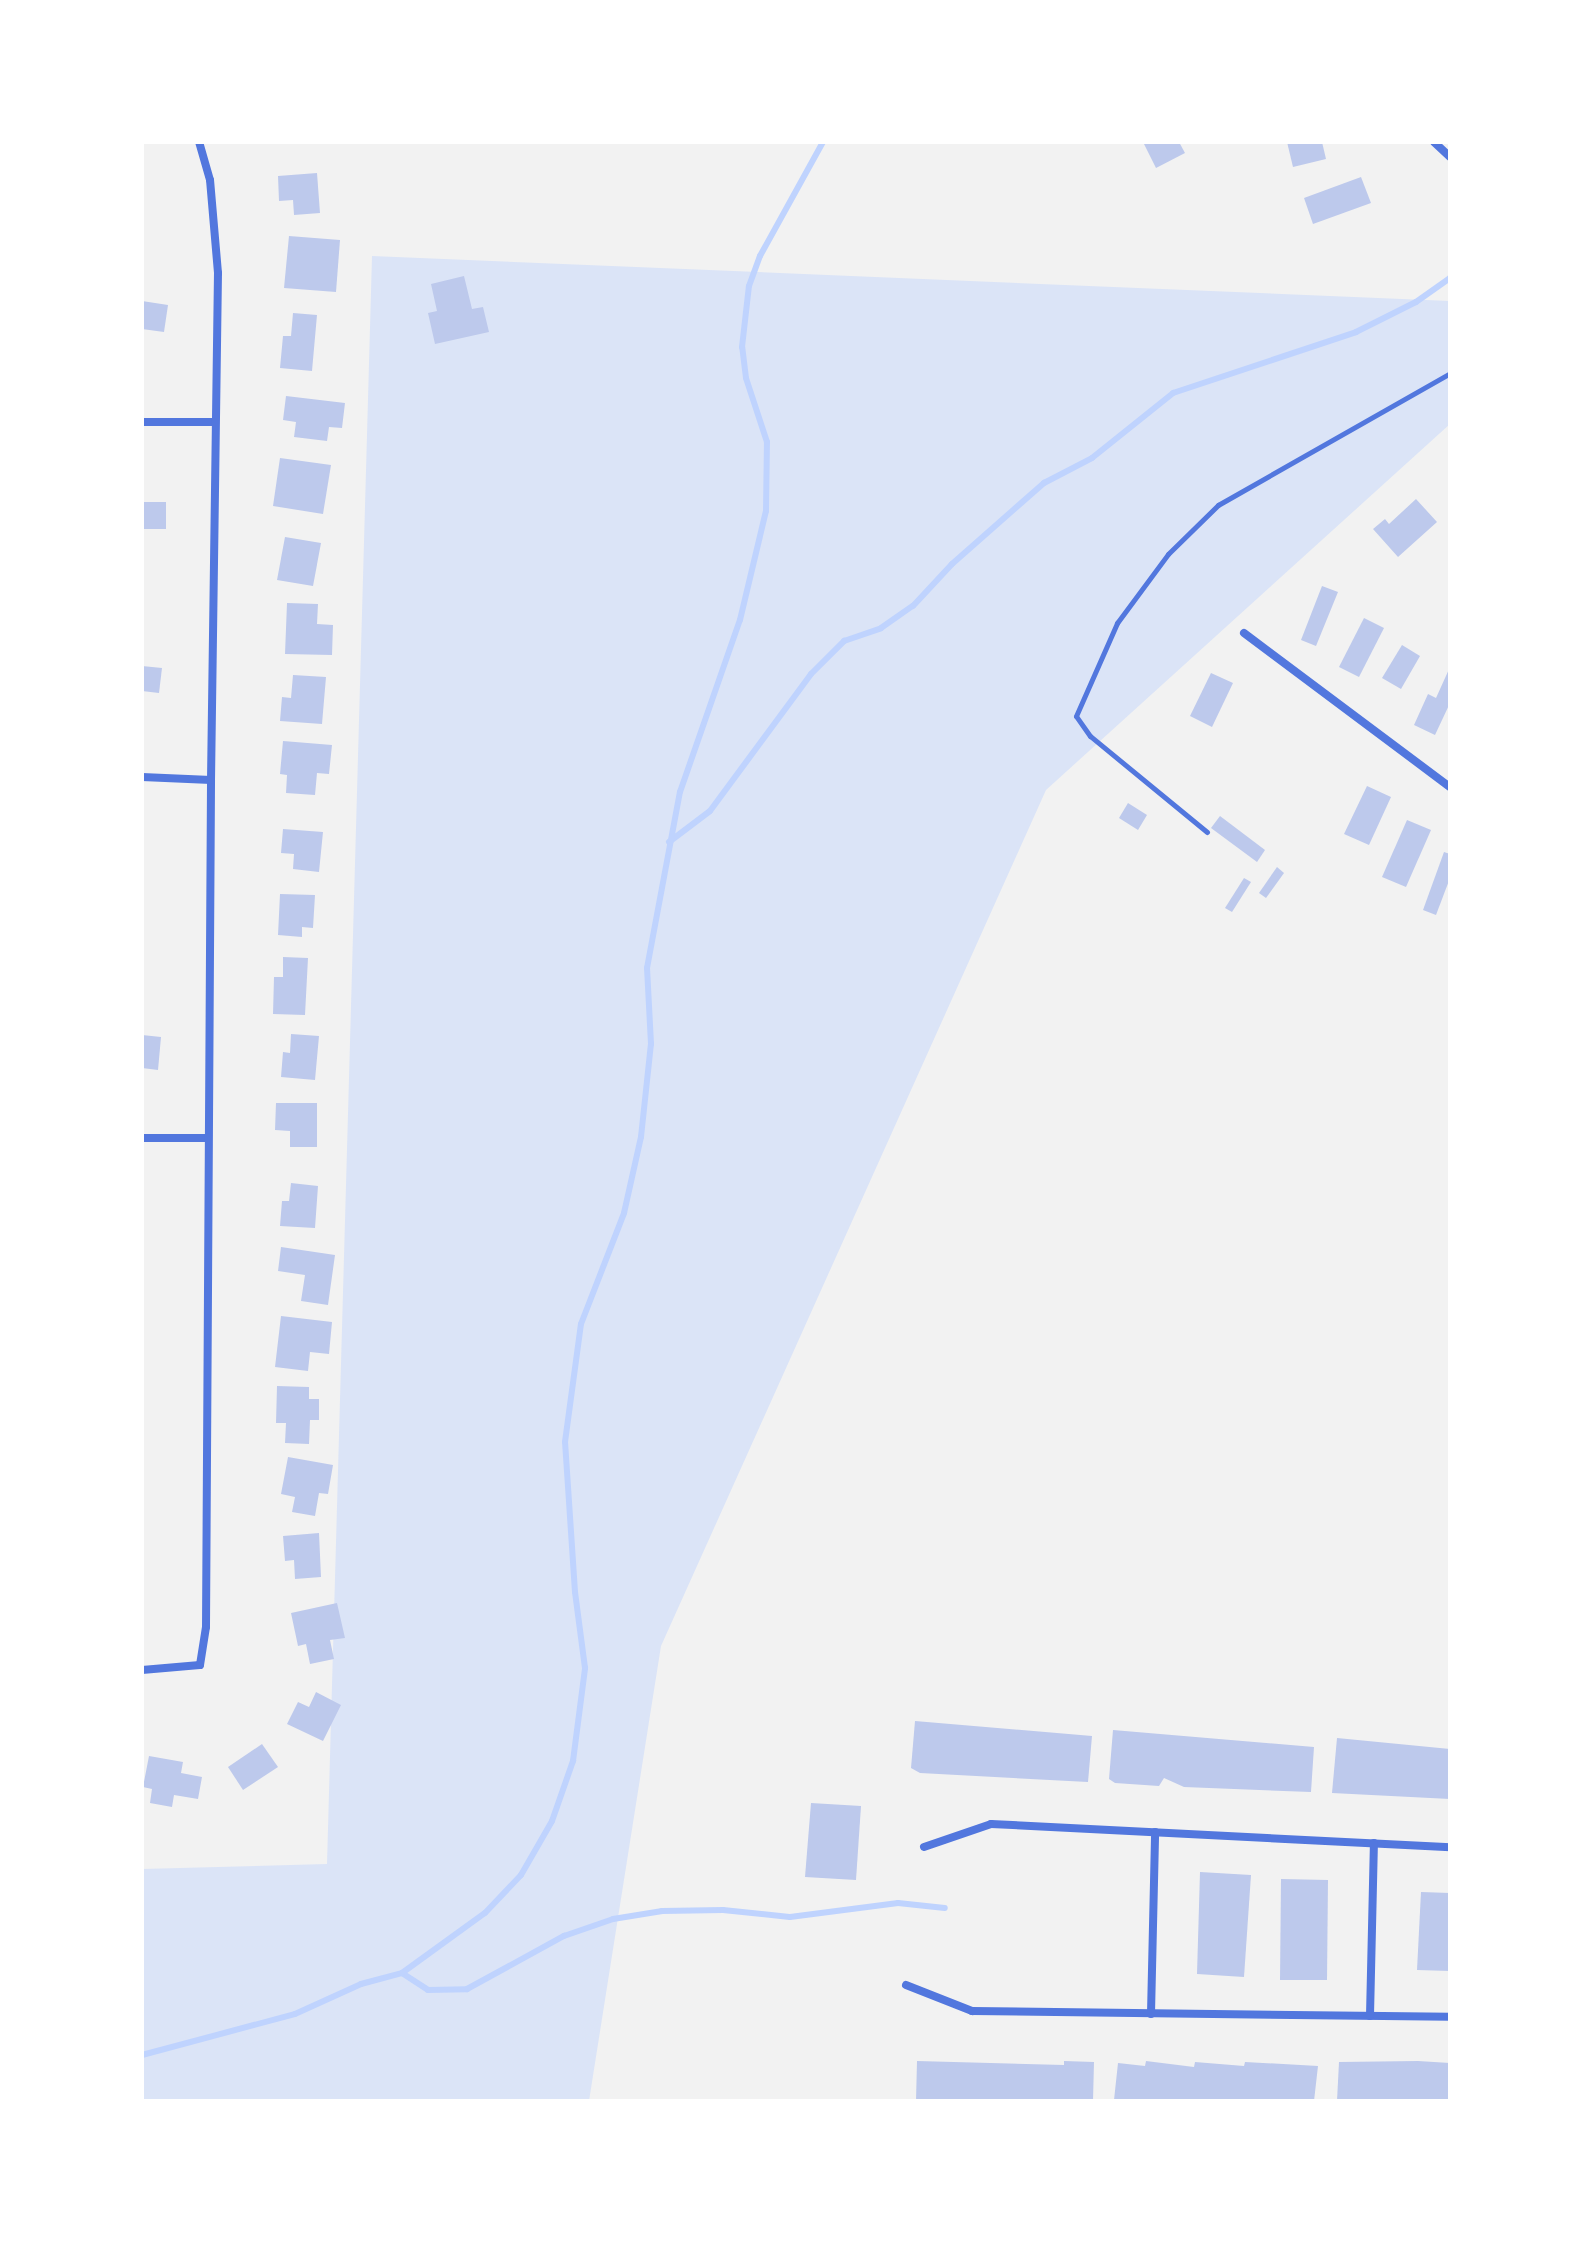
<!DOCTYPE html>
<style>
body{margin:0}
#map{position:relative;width:1592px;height:2243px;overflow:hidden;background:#f2f2f2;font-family:"Work Sans",sans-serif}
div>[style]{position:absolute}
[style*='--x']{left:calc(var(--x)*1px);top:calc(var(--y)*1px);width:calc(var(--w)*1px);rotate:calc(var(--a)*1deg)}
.green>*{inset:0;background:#dbe4f7}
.stream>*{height:6px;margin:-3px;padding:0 3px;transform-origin:3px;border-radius:3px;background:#bfd3fe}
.building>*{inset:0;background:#bdc9ec}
.service>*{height:5px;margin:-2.5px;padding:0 2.5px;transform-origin:2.5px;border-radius:2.5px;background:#5277de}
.minor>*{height:8px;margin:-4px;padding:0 4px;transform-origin:4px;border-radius:4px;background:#5277de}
span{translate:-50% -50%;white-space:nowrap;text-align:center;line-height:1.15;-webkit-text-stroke:8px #fff;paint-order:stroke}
.frame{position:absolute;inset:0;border:144px solid #fff;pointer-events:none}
</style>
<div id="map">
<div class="green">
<i style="clip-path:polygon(372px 256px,1450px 301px,1450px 424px,1046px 790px,661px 1646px,589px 2101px,142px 2101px,142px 1869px,327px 1864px)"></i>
</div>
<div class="stream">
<i style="--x:669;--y:842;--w:51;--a:-37.1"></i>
<i style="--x:710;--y:811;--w:170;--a:-53.6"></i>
<i style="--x:811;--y:674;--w:47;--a:-45"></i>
<i style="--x:844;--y:641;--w:39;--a:-19"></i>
<i style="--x:881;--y:628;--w:39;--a:-35"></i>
<i style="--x:913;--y:606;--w:57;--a:-47.1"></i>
<i style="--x:952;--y:564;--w:123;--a:-41.4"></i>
<i style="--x:1044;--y:483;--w:54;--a:-27.5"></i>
<i style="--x:1092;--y:458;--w:104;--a:-38.7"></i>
<i style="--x:1173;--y:393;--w:193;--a:-18.4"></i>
<i style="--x:1356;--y:332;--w:67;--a:-26.6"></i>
<i style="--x:1416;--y:302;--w:42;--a:-35.2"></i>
<i style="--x:402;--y:1973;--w:31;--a:33"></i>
<i style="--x:428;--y:1990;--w:39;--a:-1"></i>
<i style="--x:467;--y:1989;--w:111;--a:-28.7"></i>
<i style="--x:564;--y:1936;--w:52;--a:-19.1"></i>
<i style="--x:613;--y:1919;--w:50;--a:-9.3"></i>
<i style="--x:662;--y:1911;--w:61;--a:-0.9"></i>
<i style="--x:723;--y:1910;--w:67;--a:6"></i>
<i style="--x:790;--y:1917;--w:109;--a:-7.4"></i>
<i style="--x:898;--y:1903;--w:47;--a:6.1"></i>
<i style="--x:142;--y:2055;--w:158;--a:-15"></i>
<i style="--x:295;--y:2014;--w:72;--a:-24.4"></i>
<i style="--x:361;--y:1984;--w:42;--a:-15"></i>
<i style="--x:402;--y:1973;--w:102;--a:-35.9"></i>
<i style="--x:485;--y:1913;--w:52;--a:-46.5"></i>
<i style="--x:521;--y:1875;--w:62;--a:-60.1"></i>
<i style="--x:552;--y:1821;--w:64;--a:-70.7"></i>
<i style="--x:573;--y:1761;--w:94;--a:-82.6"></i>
<i style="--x:585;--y:1668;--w:77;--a:-97.5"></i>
<i style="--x:575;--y:1592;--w:150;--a:-93.8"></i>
<i style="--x:565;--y:1442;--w:119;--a:-82.3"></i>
<i style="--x:581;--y:1324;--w:119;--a:-68.8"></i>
<i style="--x:624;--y:1213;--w:78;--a:-77.4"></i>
<i style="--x:641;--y:1137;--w:94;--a:-83.9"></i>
<i style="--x:651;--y:1044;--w:76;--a:-93"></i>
<i style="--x:647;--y:968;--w:179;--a:-79.4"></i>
<i style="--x:680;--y:792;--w:182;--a:-70.8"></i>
<i style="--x:740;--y:620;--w:112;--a:-76.6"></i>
<i style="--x:766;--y:511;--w:69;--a:-89.2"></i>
<i style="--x:767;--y:442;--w:67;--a:-108.2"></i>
<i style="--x:746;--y:378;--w:31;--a:-97"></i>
<i style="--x:742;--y:347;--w:61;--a:-83.5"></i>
<i style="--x:749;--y:286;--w:32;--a:-70"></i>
<i style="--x:760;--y:256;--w:130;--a:-61.1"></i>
</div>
<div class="building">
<i style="clip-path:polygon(1143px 142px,1179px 142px,1185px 153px,1156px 168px)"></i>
<i style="clip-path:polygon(1287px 142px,1322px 142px,1326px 159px,1293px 167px)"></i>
<i style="clip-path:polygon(317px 173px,320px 213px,294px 215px,293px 200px,279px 201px,278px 176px)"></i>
<i style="clip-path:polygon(1361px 177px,1371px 203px,1313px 224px,1304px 198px)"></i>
<i style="clip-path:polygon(289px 236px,340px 240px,336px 292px,284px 288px)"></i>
<i style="clip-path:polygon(464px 276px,472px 309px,483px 307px,489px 332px,435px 344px,428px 313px,437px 311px,431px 284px)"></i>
<i style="clip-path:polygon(142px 301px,168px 305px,164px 332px,142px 329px)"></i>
<i style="clip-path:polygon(293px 313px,317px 315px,312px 371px,280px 368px,283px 336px,291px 336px)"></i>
<i style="clip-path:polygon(286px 396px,345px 403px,342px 428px,329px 427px,327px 441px,294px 437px,296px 422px,283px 420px)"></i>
<i style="clip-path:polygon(280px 458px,331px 465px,323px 514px,273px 506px)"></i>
<i style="clip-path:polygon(1416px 499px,1437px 522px,1398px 557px,1373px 529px,1385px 519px,1389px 524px)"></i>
<i style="clip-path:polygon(142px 502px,166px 502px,166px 529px,142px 529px)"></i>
<i style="clip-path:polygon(285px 537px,321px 543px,313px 586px,277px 580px)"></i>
<i style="clip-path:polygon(1322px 586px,1338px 592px,1316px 646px,1301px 640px)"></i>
<i style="clip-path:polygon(287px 603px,318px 604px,317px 624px,333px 625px,332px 655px,285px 654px)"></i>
<i style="clip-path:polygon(1364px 618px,1384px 628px,1359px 677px,1339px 667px)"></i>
<i style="clip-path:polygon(1402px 645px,1420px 656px,1401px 689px,1382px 678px)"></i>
<i style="clip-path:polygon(142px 666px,162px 668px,159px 693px,142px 691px)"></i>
<i style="clip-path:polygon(1450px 667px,1450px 703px,1435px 735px,1414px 725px,1428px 694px,1436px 698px)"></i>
<i style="clip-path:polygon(1211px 673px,1233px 683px,1212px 727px,1190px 716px)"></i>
<i style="clip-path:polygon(293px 675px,326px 677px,322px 724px,280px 721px,282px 697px,291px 698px)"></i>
<i style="clip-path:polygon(283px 741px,332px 745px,329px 774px,317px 773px,315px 795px,286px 793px,287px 775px,280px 774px)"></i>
<i style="clip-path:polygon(1367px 786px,1391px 797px,1369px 845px,1344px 834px)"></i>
<i style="clip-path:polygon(1128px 803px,1147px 815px,1138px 830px,1119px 818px)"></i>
<i style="clip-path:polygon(1220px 816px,1265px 850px,1257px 862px,1211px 828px)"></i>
<i style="clip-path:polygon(1407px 820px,1431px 830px,1406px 887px,1382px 877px)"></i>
<i style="clip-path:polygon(283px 829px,323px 832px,319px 872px,293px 869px,294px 854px,281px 853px)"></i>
<i style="clip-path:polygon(1444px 852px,1450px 854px,1450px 878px,1436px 915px,1423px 910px)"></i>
<i style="clip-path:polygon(1277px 867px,1284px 873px,1266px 898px,1259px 893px)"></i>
<i style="clip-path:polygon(1244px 878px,1251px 882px,1232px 912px,1225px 908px)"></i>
<i style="clip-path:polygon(280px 894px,315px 895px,313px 928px,302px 927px,302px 937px,278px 935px)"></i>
<i style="clip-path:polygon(283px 957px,308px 958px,305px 1015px,273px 1014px,274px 977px,283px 977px)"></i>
<i style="clip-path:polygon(291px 1034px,319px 1036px,315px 1080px,281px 1077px,283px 1052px,290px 1053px)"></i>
<i style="clip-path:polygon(142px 1035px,161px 1037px,158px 1070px,142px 1068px)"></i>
<i style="clip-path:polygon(276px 1103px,317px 1103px,317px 1147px,290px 1147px,290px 1131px,275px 1130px)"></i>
<i style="clip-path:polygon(291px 1183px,318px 1186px,315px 1228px,280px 1226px,282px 1201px,289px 1201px)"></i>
<i style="clip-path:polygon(281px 1247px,335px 1255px,328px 1305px,301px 1301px,305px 1275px,278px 1271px)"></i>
<i style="clip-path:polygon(281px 1316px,332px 1322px,329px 1354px,310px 1352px,308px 1371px,275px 1367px)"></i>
<i style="clip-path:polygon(277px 1386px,309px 1387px,309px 1399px,319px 1399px,319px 1420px,310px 1420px,309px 1444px,285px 1443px,286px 1423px,276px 1423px)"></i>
<i style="clip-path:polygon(288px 1457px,333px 1465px,328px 1494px,319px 1493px,315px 1516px,292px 1512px,295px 1497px,281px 1494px)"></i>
<i style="clip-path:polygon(319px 1533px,321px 1577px,295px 1579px,294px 1560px,285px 1561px,283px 1536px)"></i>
<i style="clip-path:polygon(337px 1603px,345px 1638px,330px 1640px,334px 1659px,310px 1664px,306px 1644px,298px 1646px,291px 1613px)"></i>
<i style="clip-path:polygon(316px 1692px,341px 1705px,323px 1741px,287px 1724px,298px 1702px,309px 1707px)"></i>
<i style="clip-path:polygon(915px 1721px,1092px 1736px,1088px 1782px,920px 1773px,911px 1768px)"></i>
<i style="clip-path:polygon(1113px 1730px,1314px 1747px,1311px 1792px,1184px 1787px,1164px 1778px,1159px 1786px,1115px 1783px,1109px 1779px)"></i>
<i style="clip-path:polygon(1337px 1738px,1450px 1749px,1450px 1799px,1332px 1793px)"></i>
<i style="clip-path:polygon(262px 1744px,278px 1767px,243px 1790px,228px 1767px)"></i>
<i style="clip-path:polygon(149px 1756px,183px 1762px,181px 1773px,202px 1777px,198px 1799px,174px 1795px,172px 1807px,150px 1803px,152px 1789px,143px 1787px)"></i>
<i style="clip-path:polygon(811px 1803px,861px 1806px,856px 1880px,805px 1877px)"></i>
<i style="clip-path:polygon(1200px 1872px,1251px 1875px,1244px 1977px,1197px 1974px)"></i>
<i style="clip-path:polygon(1281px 1879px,1328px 1880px,1327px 1980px,1280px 1980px)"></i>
<i style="clip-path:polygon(1421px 1892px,1450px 1893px,1450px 1971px,1417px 1970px)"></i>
<i style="clip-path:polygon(917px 2061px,1064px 2065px,1064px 2061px,1094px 2062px,1093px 2101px,916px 2101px)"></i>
<i style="clip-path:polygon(1146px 2061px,1194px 2067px,1195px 2062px,1244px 2066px,1245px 2062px,1318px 2066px,1314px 2101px,1114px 2100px,1118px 2063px,1145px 2066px)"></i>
<i style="clip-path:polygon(1418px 2061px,1450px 2063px,1450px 2101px,1337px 2101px,1339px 2062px)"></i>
</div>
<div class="service">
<i style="--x:1207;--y:832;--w:151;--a:-140.6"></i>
<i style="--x:1090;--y:736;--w:24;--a:-125"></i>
<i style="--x:1076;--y:716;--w:102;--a:-66.2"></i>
<i style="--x:1117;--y:623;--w:86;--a:-53.5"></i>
<i style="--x:1168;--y:554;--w:70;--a:-44.4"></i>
<i style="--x:1218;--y:505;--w:267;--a:-29.6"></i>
</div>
<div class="minor">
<i style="--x:1434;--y:142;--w:22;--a:43"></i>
<i style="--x:142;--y:422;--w:73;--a:0"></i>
<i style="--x:1244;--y:633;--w:257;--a:36.8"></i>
<i style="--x:142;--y:777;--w:69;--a:2.5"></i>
<i style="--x:142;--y:1138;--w:66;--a:0"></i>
<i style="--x:142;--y:1670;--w:58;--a:-4.9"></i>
<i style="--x:200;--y:1665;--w:38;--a:-81"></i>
<i style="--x:206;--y:1627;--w:847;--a:-89.66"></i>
<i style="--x:211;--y:780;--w:507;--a:-89.21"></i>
<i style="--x:218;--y:273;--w:93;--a:-94.9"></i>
<i style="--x:210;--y:180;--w:40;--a:-106"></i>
<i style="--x:924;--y:1847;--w:71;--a:-18.9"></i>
<i style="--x:991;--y:1824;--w:460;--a:2.9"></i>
<i style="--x:906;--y:1985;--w:71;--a:21.5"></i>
<i style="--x:972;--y:2011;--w:478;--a:0.7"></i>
<i style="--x:1151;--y:2014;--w:182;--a:-88.7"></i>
<i style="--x:1370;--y:2016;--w:173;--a:-88.7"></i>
</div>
<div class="frame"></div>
</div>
